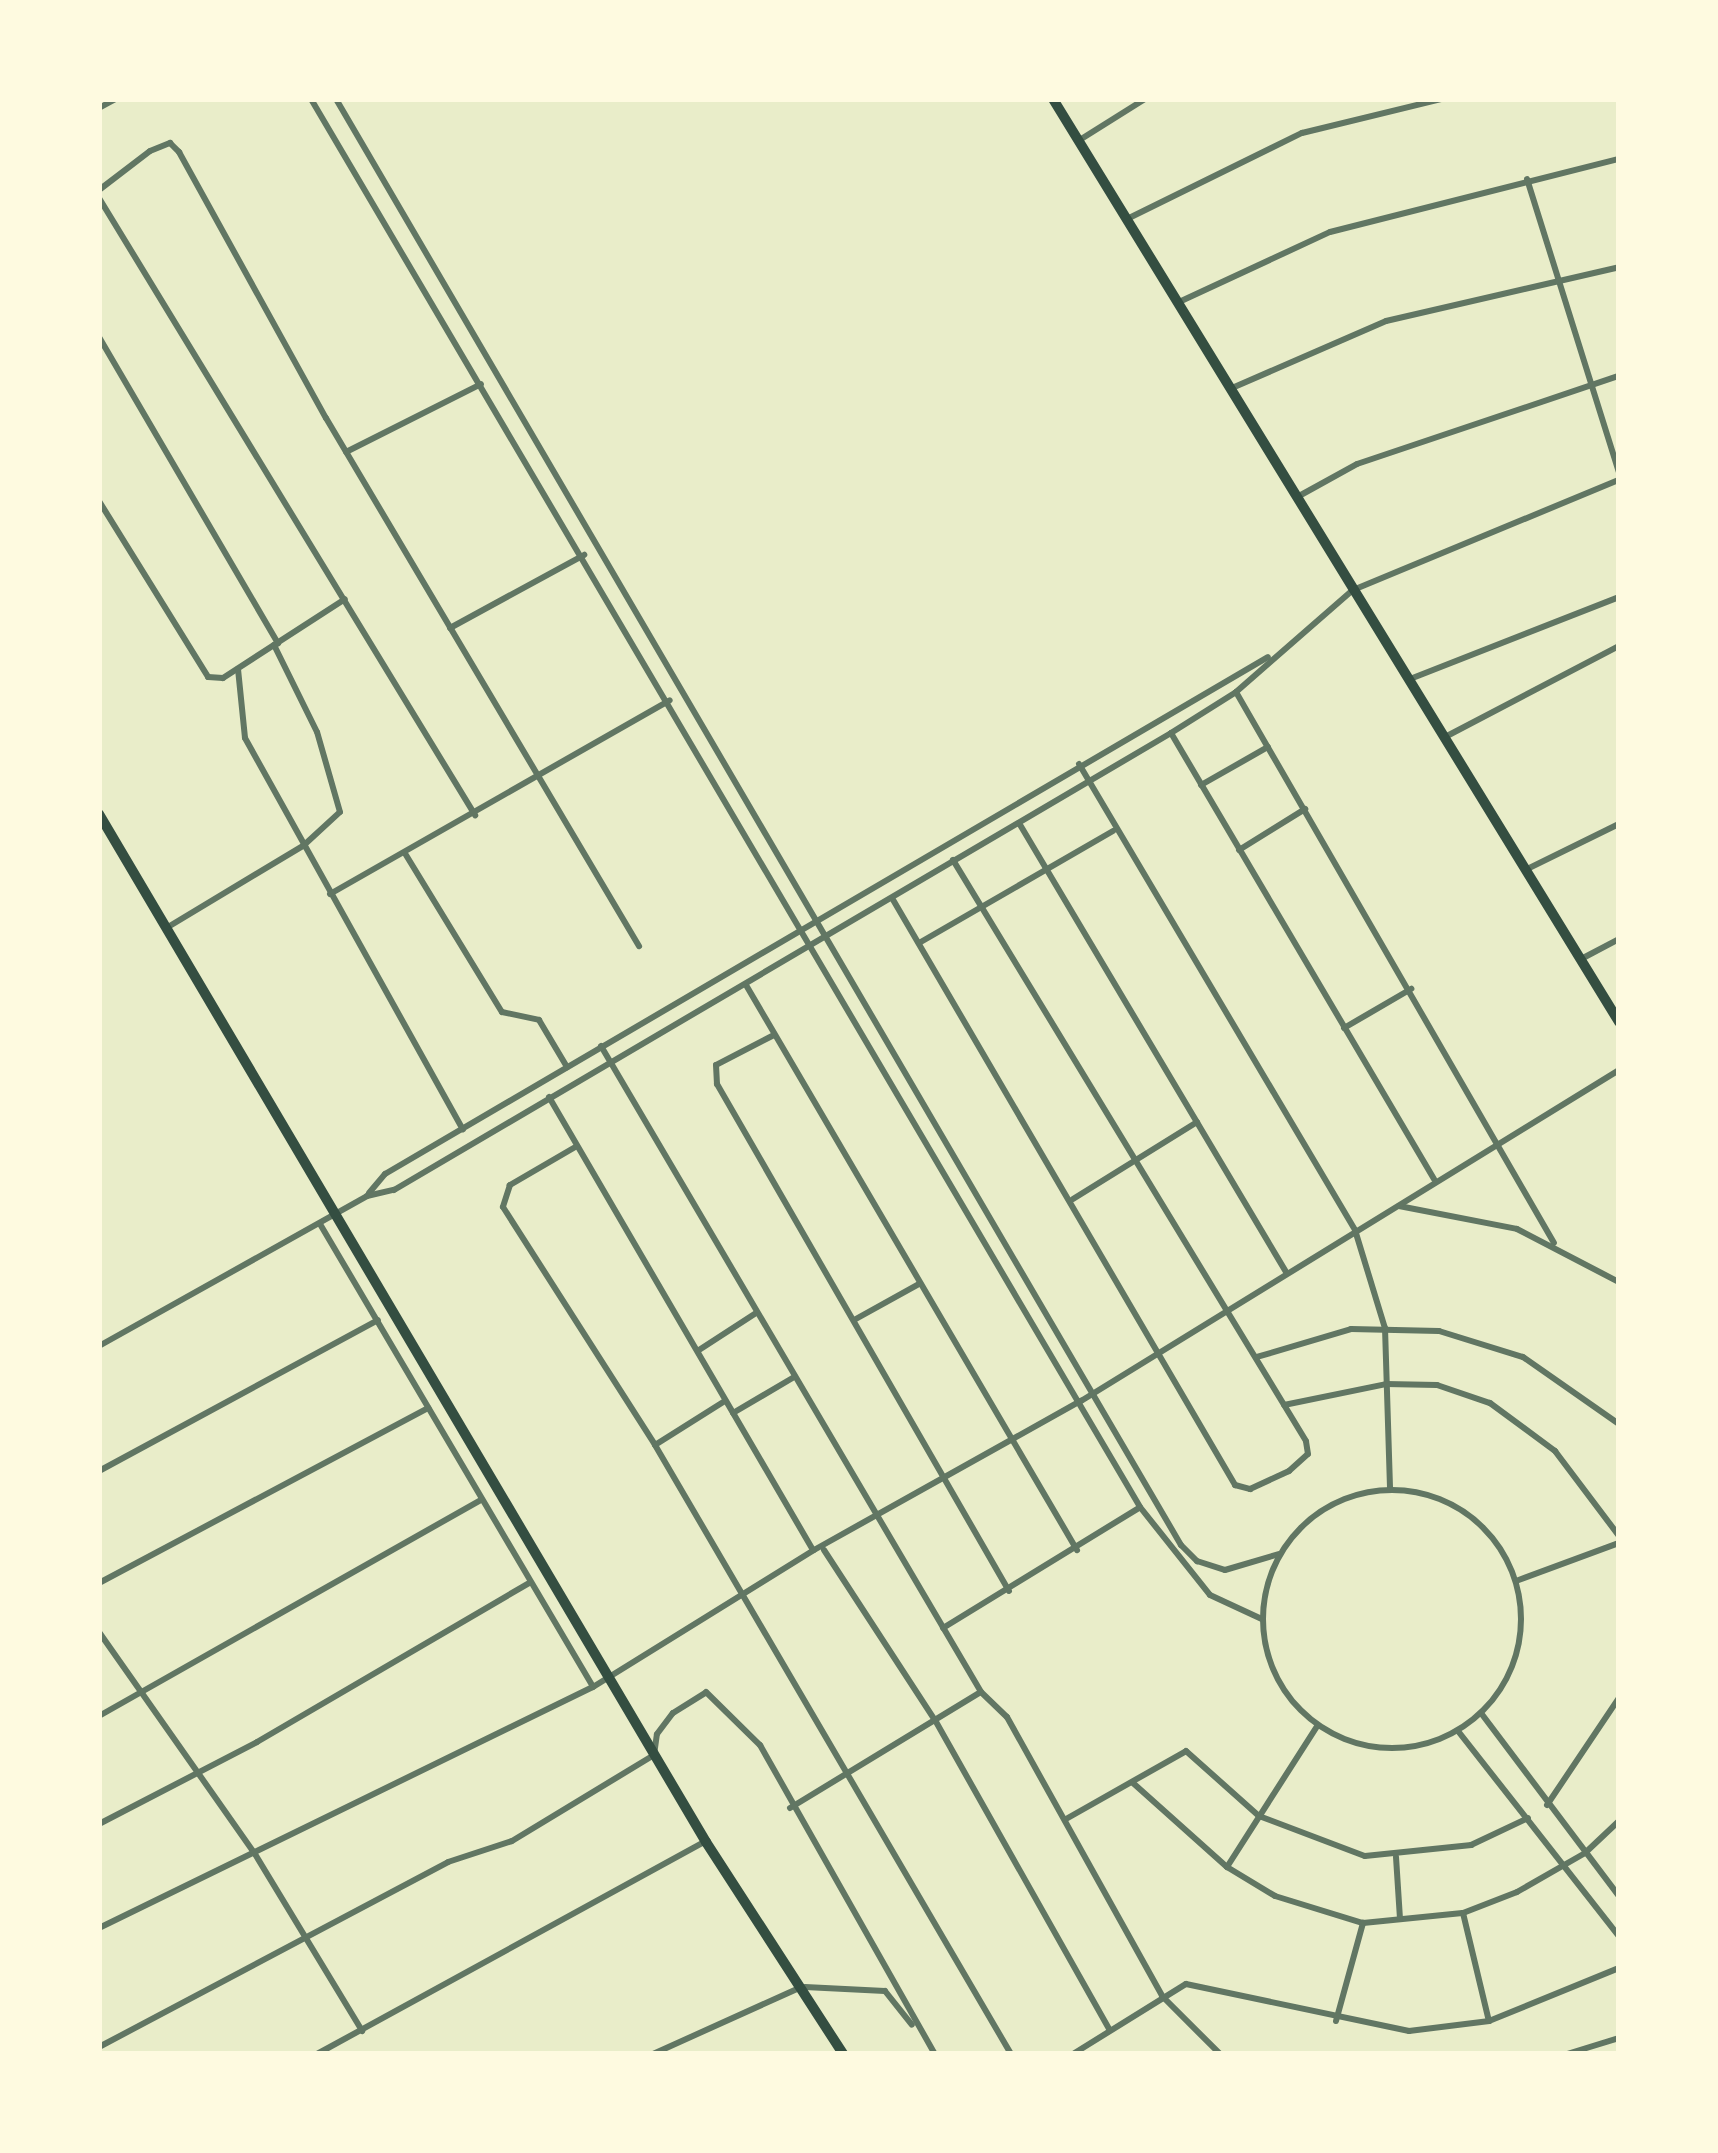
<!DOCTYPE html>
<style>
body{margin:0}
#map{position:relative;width:1718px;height:2153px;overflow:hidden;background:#e9edc9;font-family:"Asap Condensed",sans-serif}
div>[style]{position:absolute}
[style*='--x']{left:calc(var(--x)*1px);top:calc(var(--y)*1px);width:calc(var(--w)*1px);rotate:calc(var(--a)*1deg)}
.minor>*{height:6px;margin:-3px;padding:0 3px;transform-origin:3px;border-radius:3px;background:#617663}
.minor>.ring{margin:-3px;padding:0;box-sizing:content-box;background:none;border:6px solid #617663;border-radius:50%}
.primary>*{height:10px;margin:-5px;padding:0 5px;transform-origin:5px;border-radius:5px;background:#344e41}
.trunk>*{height:10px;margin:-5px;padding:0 5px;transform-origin:5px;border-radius:5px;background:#344e41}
span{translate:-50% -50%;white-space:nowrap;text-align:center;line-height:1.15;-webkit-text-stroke:12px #fefae0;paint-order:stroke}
.frame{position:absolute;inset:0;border:102px solid #fefae0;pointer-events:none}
</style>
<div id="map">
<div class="minor">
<i style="--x:311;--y:99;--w:1634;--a:59.51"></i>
<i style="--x:1140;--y:1507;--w:112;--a:51.5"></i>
<i style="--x:1210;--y:1595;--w:57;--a:24.8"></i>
<i style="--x:336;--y:99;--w:1675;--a:59.7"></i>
<i style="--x:1181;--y:1545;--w:23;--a:45"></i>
<i style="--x:1197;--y:1561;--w:29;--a:18"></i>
<i style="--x:1225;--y:1570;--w:56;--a:-16.5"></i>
<i style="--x:99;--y:108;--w:18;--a:-29"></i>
<i style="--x:1078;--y:141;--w:79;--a:-32.1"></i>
<i style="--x:1527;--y:179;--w:307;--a:72.6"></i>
<i style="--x:99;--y:190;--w:64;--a:-37.4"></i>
<i style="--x:150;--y:151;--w:22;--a:-22"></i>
<i style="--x:170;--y:143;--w:13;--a:45"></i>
<i style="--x:179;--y:152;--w:304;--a:61.1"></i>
<i style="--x:326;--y:418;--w:614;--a:59.34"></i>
<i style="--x:99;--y:198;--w:723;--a:58.64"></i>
<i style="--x:1127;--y:219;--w:195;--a:-26.2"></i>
<i style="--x:1302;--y:133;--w:143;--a:-13.7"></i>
<i style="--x:1179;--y:302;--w:166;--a:-24.9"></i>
<i style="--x:1330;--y:232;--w:298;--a:-14.2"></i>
<i style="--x:99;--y:337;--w:355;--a:59.7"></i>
<i style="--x:1232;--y:388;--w:168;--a:-23.5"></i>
<i style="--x:1386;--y:321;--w:239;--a:-13"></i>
<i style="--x:346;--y:452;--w:151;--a:-26.7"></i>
<i style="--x:1299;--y:496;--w:66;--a:-28.9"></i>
<i style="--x:1357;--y:464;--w:276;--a:-18.6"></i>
<i style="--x:99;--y:501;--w:207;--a:58.2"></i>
<i style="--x:208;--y:677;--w:15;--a:4"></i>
<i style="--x:223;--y:678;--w:145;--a:-32.9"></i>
<i style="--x:450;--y:628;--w:153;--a:-28.6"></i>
<i style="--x:238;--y:669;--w:69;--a:84.2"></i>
<i style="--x:245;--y:738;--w:448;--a:60.9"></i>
<i style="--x:1410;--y:679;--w:225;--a:-21.4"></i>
<i style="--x:1236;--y:692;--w:636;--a:60.01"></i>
<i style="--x:1171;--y:733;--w:518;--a:59.47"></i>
<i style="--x:1445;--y:737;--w:196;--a:-27.6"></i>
<i style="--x:1079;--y:764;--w:542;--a:59.36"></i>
<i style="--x:1355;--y:1230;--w:102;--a:73"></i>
<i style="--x:1385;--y:1328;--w:161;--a:88.2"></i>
<i style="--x:1201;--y:785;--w:77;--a:-29.6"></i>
<i style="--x:1019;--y:823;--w:522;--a:59.26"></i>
<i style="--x:1239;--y:850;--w:78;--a:-31.8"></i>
<i style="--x:406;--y:855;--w:184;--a:58.6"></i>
<i style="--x:502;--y:1012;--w:38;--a:12"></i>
<i style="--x:539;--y:1020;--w:55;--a:59.2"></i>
<i style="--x:1525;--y:870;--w:105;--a:-26.1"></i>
<i style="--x:330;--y:894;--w:391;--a:-29.7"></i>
<i style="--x:892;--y:898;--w:680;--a:59.7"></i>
<i style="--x:1235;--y:1485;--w:16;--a:15"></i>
<i style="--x:1250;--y:1489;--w:43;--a:-24.8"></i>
<i style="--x:1289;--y:1471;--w:25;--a:-42"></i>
<i style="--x:1308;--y:1454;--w:13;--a:-99"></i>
<i style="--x:1306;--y:1441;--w:680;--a:-121.28"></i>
<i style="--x:168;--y:927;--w:157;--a:-31"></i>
<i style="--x:303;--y:846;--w:50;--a:-42.6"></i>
<i style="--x:340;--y:812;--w:83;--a:-106"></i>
<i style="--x:317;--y:732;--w:97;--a:-116.3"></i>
<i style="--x:919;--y:943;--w:224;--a:-30"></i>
<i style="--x:1583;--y:958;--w:41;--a:-27.8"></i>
<i style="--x:746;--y:985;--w:655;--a:59.64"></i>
<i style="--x:1344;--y:1028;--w:78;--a:-30.2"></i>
<i style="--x:774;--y:1035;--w:65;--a:152.7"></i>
<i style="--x:716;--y:1065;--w:19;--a:87"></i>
<i style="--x:717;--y:1084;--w:585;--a:60.06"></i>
<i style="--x:601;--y:1046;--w:749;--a:59.53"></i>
<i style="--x:981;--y:1692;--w:36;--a:44"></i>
<i style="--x:1007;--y:1717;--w:319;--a:60.9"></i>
<i style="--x:1162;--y:1996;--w:82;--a:45"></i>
<i style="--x:549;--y:1097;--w:524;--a:59.77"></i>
<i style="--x:577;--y:1146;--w:78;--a:149.8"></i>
<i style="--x:510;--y:1185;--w:23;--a:108"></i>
<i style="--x:503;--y:1207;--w:282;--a:57.4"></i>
<i style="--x:655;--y:1445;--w:705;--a:59.69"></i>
<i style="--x:369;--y:1193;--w:25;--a:-50"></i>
<i style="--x:385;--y:1174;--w:1023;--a:-30.35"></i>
<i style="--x:1073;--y:1199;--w:146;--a:-31.8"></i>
<i style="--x:1399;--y:1206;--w:120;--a:11"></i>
<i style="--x:1517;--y:1229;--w:115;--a:27.5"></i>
<i style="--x:320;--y:1224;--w:535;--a:59.46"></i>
<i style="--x:854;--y:1320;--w:74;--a:-29"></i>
<i style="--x:99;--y:1346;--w:307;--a:-29.2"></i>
<i style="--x:367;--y:1196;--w:28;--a:-13"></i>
<i style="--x:394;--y:1190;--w:901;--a:-30.46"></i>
<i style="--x:1171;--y:733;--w:77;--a:-32.2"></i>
<i style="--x:1236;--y:692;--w:155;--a:-41.1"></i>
<i style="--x:1353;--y:590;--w:288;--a:-22.5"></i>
<i style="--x:699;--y:1350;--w:68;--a:-33"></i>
<i style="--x:1257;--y:1357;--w:98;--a:-16.6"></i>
<i style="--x:1351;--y:1329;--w:88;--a:1.3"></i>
<i style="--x:1439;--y:1331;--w:88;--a:17.2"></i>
<i style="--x:1523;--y:1357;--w:117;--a:34.9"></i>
<i style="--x:1284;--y:1405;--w:104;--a:-11.6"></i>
<i style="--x:1386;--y:1384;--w:51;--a:1.1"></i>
<i style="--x:1437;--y:1385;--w:56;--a:18.8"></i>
<i style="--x:1490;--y:1403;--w:81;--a:36.4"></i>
<i style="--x:1555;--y:1451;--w:106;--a:53"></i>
<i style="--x:733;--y:1413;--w:71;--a:-30.5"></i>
<i style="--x:655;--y:1445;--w:83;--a:-32.2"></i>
<i style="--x:99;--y:1471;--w:317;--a:-28.4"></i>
<i class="ring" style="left:1263px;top:1490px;width:252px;height:252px"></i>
<i style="--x:824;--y:1550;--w:203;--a:56.9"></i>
<i style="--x:935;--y:1720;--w:355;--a:60.6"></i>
<i style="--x:1516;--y:1581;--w:110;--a:-20.3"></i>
<i style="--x:99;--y:1583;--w:373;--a:-28"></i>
<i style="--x:943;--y:1628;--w:230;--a:-31.5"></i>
<i style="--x:99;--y:1632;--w:271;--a:54.9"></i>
<i style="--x:255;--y:1854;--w:207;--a:58.8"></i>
<i style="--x:1481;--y:1713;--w:229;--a:53"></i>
<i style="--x:99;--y:1716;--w:439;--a:-29.5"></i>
<i style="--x:1458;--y:1731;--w:261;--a:51.9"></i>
<i style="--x:1133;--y:1783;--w:126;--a:41.8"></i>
<i style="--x:1227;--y:1867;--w:56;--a:31.1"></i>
<i style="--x:1275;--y:1896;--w:92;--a:17.1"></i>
<i style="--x:1363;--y:1923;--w:100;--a:-5.7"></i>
<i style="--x:1463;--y:1913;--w:58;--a:-21.3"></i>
<i style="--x:1517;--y:1892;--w:78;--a:-29.8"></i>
<i style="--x:1585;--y:1853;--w:47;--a:-43.3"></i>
<i style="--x:1547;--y:1805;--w:129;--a:-56.1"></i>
<i style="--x:790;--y:1808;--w:223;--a:-31.3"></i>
<i style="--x:1066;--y:1819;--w:138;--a:-29.5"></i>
<i style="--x:1186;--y:1751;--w:98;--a:41.7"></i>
<i style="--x:1259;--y:1816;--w:113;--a:20.7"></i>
<i style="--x:1365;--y:1856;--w:107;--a:-5.9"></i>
<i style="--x:1471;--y:1845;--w:63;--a:-25.3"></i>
<i style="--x:99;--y:1824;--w:178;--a:-27.4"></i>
<i style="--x:257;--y:1742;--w:315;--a:-30.3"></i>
<i style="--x:1396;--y:1857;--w:62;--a:86.3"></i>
<i style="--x:1227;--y:1867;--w:167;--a:-57.4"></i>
<i style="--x:1463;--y:1913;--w:111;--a:76.5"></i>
<i style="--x:99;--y:1928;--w:550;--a:-26.01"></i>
<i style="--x:593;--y:1687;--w:260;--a:-31.8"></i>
<i style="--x:814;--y:1550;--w:306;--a:-29.2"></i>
<i style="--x:1081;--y:1401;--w:632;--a:-31.6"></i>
<i style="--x:805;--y:1987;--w:80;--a:2.9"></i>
<i style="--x:885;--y:1991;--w:43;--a:51.5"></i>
<i style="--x:1336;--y:2021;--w:102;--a:-74.6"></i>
<i style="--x:99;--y:2047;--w:395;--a:-27.9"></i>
<i style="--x:448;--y:1862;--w:67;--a:-18.2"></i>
<i style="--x:512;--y:1841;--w:166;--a:-31.2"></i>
<i style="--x:654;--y:1755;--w:21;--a:-82"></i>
<i style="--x:657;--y:1734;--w:26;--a:-53"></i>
<i style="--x:673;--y:1713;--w:39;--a:-32"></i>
<i style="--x:706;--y:1692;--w:76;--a:44.5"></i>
<i style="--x:760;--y:1745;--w:355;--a:60.5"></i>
<i style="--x:317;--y:2054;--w:440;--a:-28.7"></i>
<i style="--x:653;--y:2054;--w:158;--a:-24.3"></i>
<i style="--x:1073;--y:2054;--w:133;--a:-31.8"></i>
<i style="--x:1186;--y:1984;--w:228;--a:11.9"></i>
<i style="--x:1409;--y:2031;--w:81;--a:-7.1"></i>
<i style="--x:1489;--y:2021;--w:140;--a:-22.2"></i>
<i style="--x:1567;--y:2054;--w:54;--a:-17.1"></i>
</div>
<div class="primary">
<i style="--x:99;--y:814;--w:1194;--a:59.44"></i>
<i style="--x:706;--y:1842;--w:252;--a:57.1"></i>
</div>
<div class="trunk">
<i style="--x:1053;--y:99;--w:1083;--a:58.48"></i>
</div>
<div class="frame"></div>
</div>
